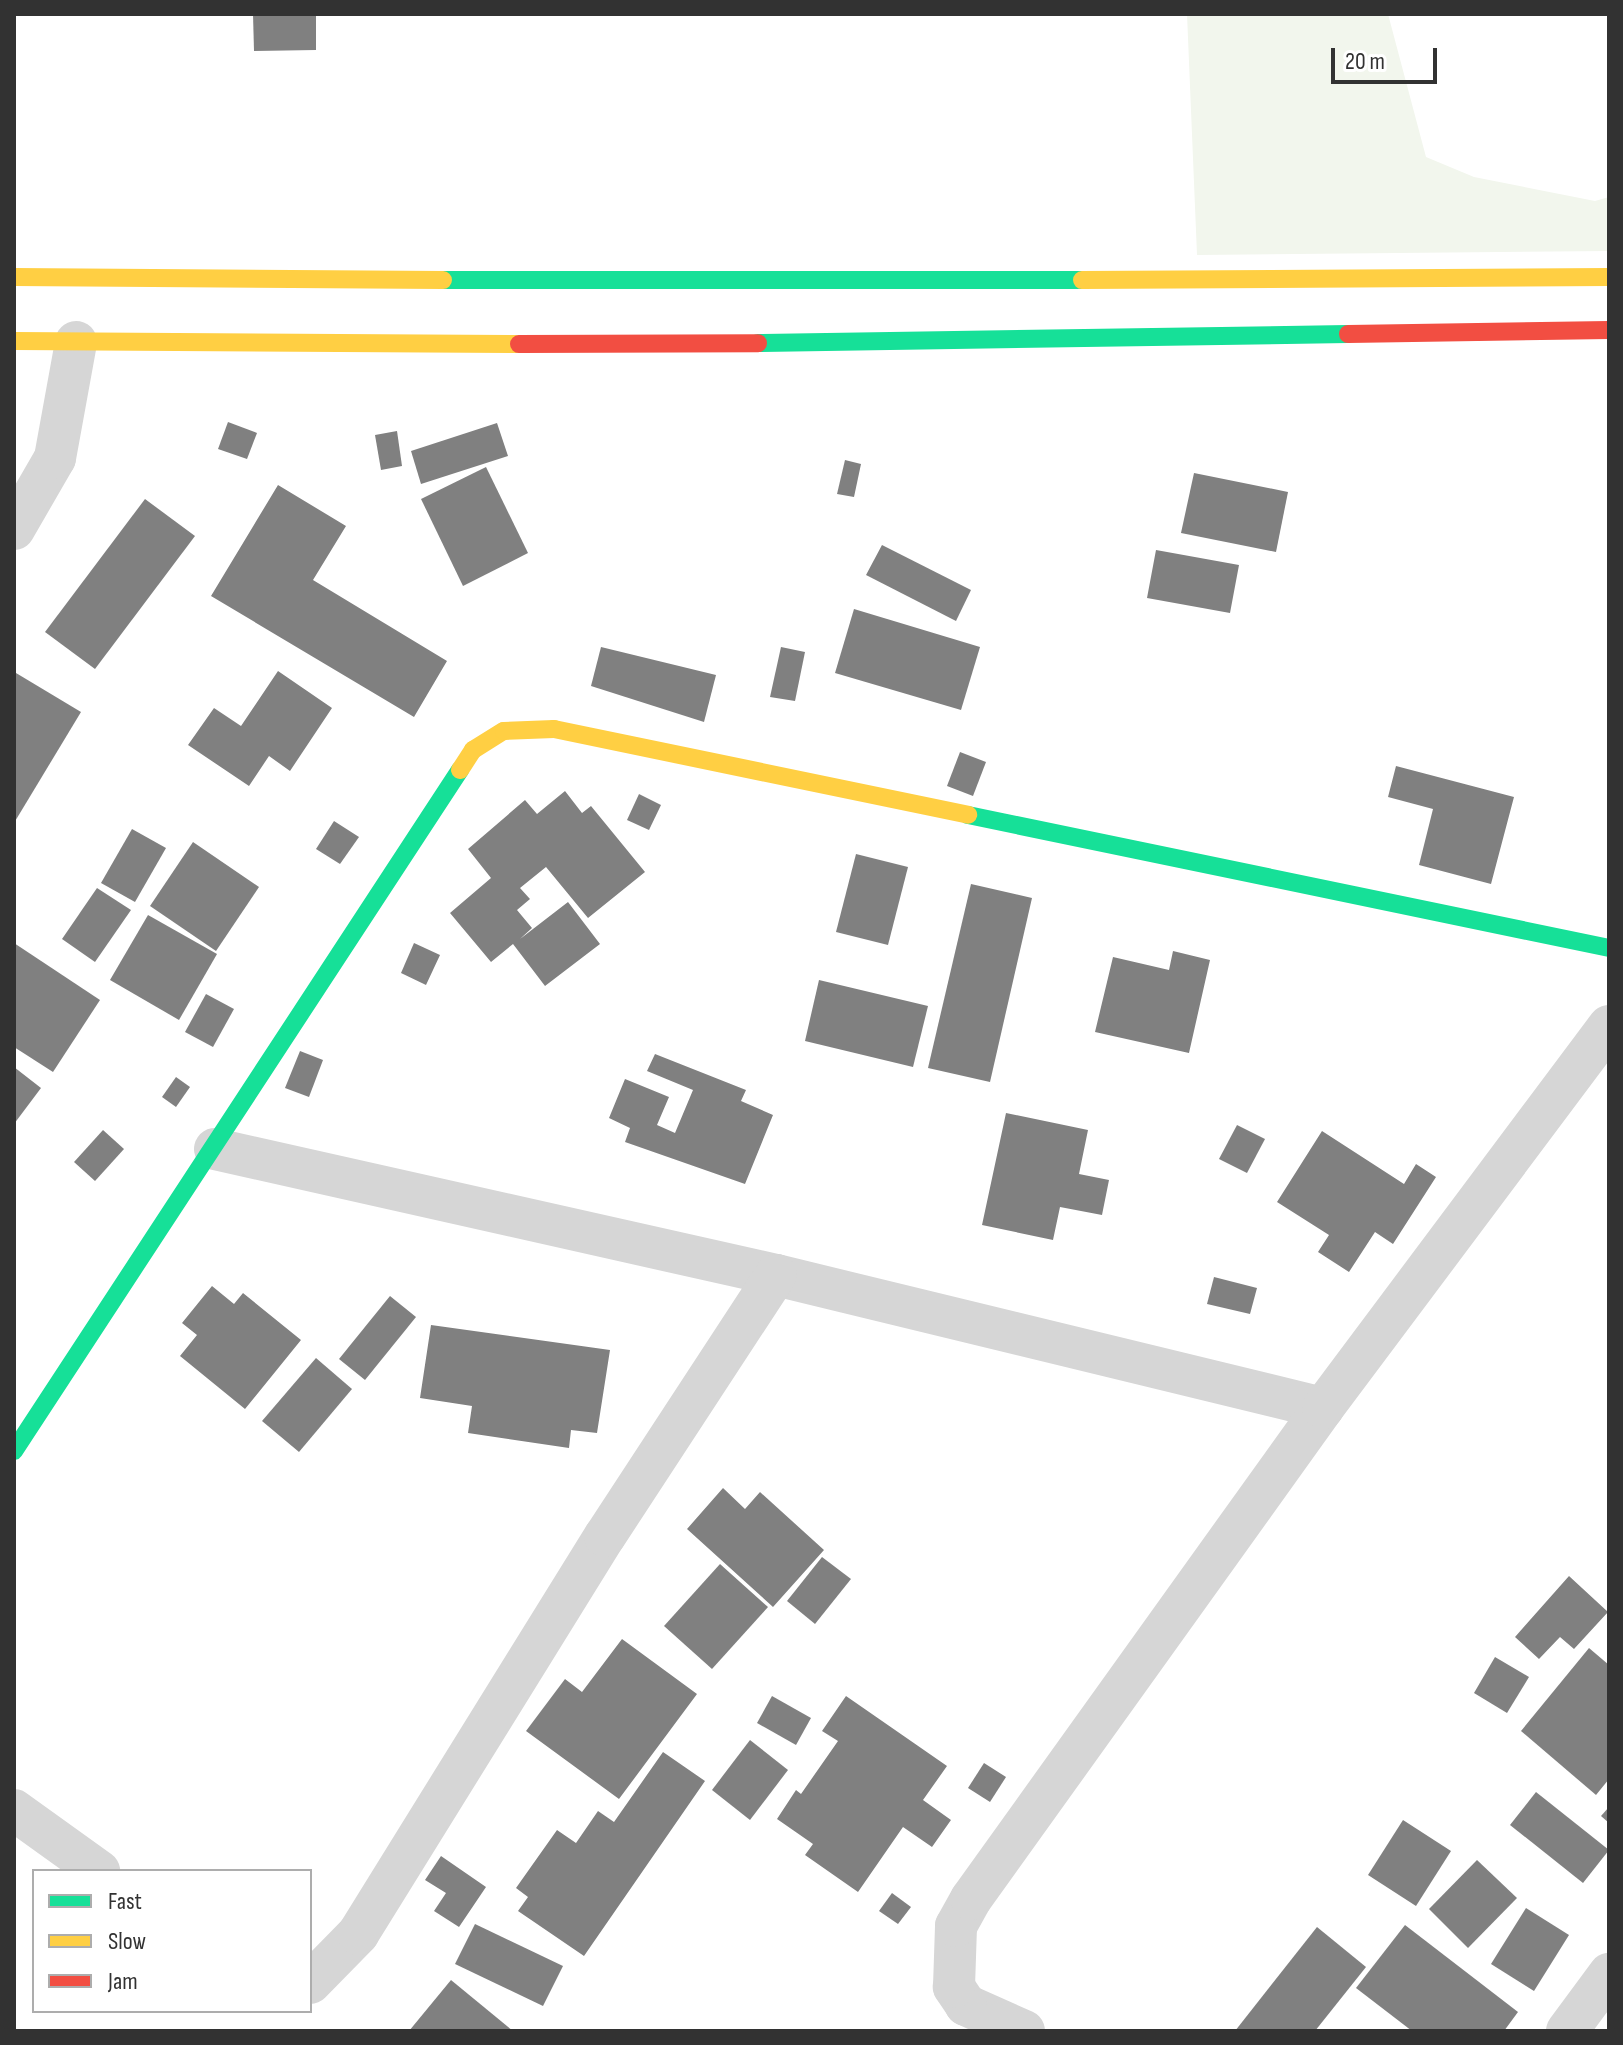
<!DOCTYPE html>
<style>
body{margin:0}
#map{position:relative;width:1623px;height:2045px;overflow:hidden;background:#fff;font-family:"Sofia Sans Condensed",sans-serif}
div>[style]{position:absolute}
[style*='--x']{left:calc(var(--x)*1px);top:calc(var(--y)*1px);width:calc(var(--w)*1px);rotate:calc(var(--a)*1deg)}
.green>*{inset:0;background:#f2f6ed}
.building>*{inset:0;background:#808080}
.street>*{height:42px;margin:-21px;padding:0 21px;transform-origin:21px;border-radius:21px;background:#d6d6d6}
.fast>*{height:18px;margin:-9px;padding:0 9px;transform-origin:9px;border-radius:9px;background:#16e098}
.slow>*{height:18px;margin:-9px;padding:0 9px;transform-origin:9px;border-radius:9px;background:#ffcf43}
.jam>*{height:18px;margin:-9px;padding:0 9px;transform-origin:9px;border-radius:9px;background:#f24e42}
span{translate:-50% -50%;white-space:nowrap;text-align:center;line-height:1.15;-webkit-text-stroke:8px #fff;paint-order:stroke}
.frame{position:absolute;inset:0;border:16px solid #323232;pointer-events:none}
.legend{position:absolute;left:32px;top:1869px;width:280px;height:144px;box-sizing:border-box;background:#fff;border:2px solid #adadad;margin:0;padding:10px 14px;list-style:none;font-size:24px;color:#323232}
.legend li{display:flex;align-items:center;gap:16px;height:40px}
.legend b{width:40px;border:2px solid #adadad}
.scale{position:absolute;left:1331px;top:48px;width:106px;height:36px;box-sizing:border-box;border:4px solid #323232;border-top:0;padding-left:10px;font-size:24px;line-height:28px;white-space:nowrap;color:#323232;-webkit-text-stroke:6px #fff;paint-order:stroke}
</style>
<div id="map">
<div class="green">
<i style="clip-path:polygon(1187px 14px,1388px 14px,1426px 157px,1474px 177px,1595px 201px,1609px 197px,1609px 251px,1197px 255px)"></i>
</div>
<div class="building">
<i style="clip-path:polygon(253px 14px,316px 14px,316px 50px,254px 51px)"></i>
<i style="clip-path:polygon(228px 422px,257px 433px,247px 459px,218px 449px)"></i>
<i style="clip-path:polygon(497px 423px,508px 456px,421px 484px,411px 451px)"></i>
<i style="clip-path:polygon(397px 431px,402px 466px,381px 470px,375px 435px)"></i>
<i style="clip-path:polygon(845px 460px,861px 464px,854px 497px,837px 494px)"></i>
<i style="clip-path:polygon(486px 467px,528px 553px,463px 586px,421px 499px)"></i>
<i style="clip-path:polygon(1194px 473px,1288px 492px,1276px 552px,1181px 533px)"></i>
<i style="clip-path:polygon(278px 485px,346px 526px,313px 580px,447px 661px,414px 717px,211px 596px)"></i>
<i style="clip-path:polygon(145px 499px,195px 536px,95px 669px,45px 632px)"></i>
<i style="clip-path:polygon(882px 545px,971px 590px,956px 621px,866px 575px)"></i>
<i style="clip-path:polygon(1156px 550px,1239px 565px,1230px 613px,1147px 598px)"></i>
<i style="clip-path:polygon(854px 609px,980px 647px,961px 710px,835px 673px)"></i>
<i style="clip-path:polygon(601px 647px,716px 675px,704px 722px,591px 686px)"></i>
<i style="clip-path:polygon(781px 647px,805px 652px,795px 701px,770px 697px)"></i>
<i style="clip-path:polygon(278px 671px,332px 708px,290px 771px,269px 756px,249px 786px,188px 745px,214px 708px,241px 726px)"></i>
<i style="clip-path:polygon(16px 673px,81px 712px,14px 823px,14px 676px)"></i>
<i style="clip-path:polygon(960px 752px,986px 762px,973px 796px,947px 786px)"></i>
<i style="clip-path:polygon(1396px 766px,1514px 797px,1491px 884px,1419px 865px,1433px 809px,1388px 797px)"></i>
<i style="clip-path:polygon(565px 791px,582px 813px,591px 806px,645px 872px,588px 918px,546px 867px,520px 888px,530px 899px,517px 910px,532px 928px,520px 939px,568px 902px,600px 944px,545px 986px,513px 944px,491px 962px,450px 913px,491px 878px,468px 849px,525px 800px,537px 814px)"></i>
<i style="clip-path:polygon(639px 794px,661px 805px,649px 830px,627px 820px)"></i>
<i style="clip-path:polygon(334px 821px,359px 837px,340px 864px,316px 849px)"></i>
<i style="clip-path:polygon(132px 829px,166px 848px,135px 902px,101px 883px)"></i>
<i style="clip-path:polygon(193px 842px,259px 887px,216px 951px,150px 906px)"></i>
<i style="clip-path:polygon(856px 854px,908px 867px,888px 945px,836px 932px)"></i>
<i style="clip-path:polygon(971px 884px,1032px 898px,990px 1082px,928px 1068px)"></i>
<i style="clip-path:polygon(97px 888px,131px 910px,95px 962px,62px 939px)"></i>
<i style="clip-path:polygon(148px 915px,217px 954px,179px 1020px,110px 980px)"></i>
<i style="clip-path:polygon(14px 943px,100px 1000px,53px 1072px,14px 1047px)"></i>
<i style="clip-path:polygon(414px 943px,440px 955px,426px 985px,401px 973px)"></i>
<i style="clip-path:polygon(1173px 951px,1210px 960px,1189px 1053px,1095px 1032px,1113px 957px,1169px 970px)"></i>
<i style="clip-path:polygon(819px 980px,928px 1006px,913px 1067px,805px 1041px)"></i>
<i style="clip-path:polygon(206px 994px,234px 1009px,213px 1047px,185px 1032px)"></i>
<i style="clip-path:polygon(300px 1051px,323px 1060px,309px 1097px,285px 1088px)"></i>
<i style="clip-path:polygon(655px 1054px,746px 1090px,741px 1101px,773px 1115px,745px 1184px,625px 1142px,630px 1128px,609px 1118px,625px 1079px,669px 1097px,657px 1125px,675px 1133px,693px 1090px,647px 1071px)"></i>
<i style="clip-path:polygon(14px 1067px,41px 1088px,14px 1124px)"></i>
<i style="clip-path:polygon(176px 1077px,190px 1087px,176px 1107px,162px 1097px)"></i>
<i style="clip-path:polygon(1006px 1113px,1088px 1130px,1079px 1174px,1109px 1180px,1102px 1215px,1060px 1207px,1053px 1240px,982px 1225px)"></i>
<i style="clip-path:polygon(1237px 1125px,1265px 1139px,1247px 1173px,1219px 1159px)"></i>
<i style="clip-path:polygon(103px 1130px,124px 1149px,95px 1181px,74px 1162px)"></i>
<i style="clip-path:polygon(1322px 1131px,1404px 1184px,1416px 1164px,1436px 1177px,1393px 1244px,1375px 1232px,1349px 1272px,1318px 1252px,1329px 1235px,1277px 1202px)"></i>
<i style="clip-path:polygon(1214px 1277px,1257px 1288px,1250px 1314px,1207px 1304px)"></i>
<i style="clip-path:polygon(212px 1286px,234px 1304px,243px 1293px,301px 1340px,245px 1409px,180px 1356px,197px 1335px,182px 1323px)"></i>
<i style="clip-path:polygon(390px 1296px,416px 1317px,365px 1380px,339px 1359px)"></i>
<i style="clip-path:polygon(431px 1325px,610px 1350px,597px 1433px,571px 1430px,569px 1448px,468px 1433px,472px 1406px,420px 1398px)"></i>
<i style="clip-path:polygon(316px 1358px,352px 1389px,299px 1452px,262px 1421px)"></i>
<i style="clip-path:polygon(723px 1488px,745px 1509px,760px 1492px,824px 1550px,773px 1607px,687px 1529px)"></i>
<i style="clip-path:polygon(822px 1557px,851px 1579px,815px 1624px,787px 1601px)"></i>
<i style="clip-path:polygon(720px 1564px,768px 1607px,712px 1669px,664px 1626px)"></i>
<i style="clip-path:polygon(1569px 1576px,1608px 1612px,1574px 1649px,1560px 1637px,1539px 1659px,1515px 1637px)"></i>
<i style="clip-path:polygon(622px 1639px,697px 1694px,619px 1799px,526px 1731px,565px 1679px,582px 1692px)"></i>
<i style="clip-path:polygon(1589px 1648px,1609px 1665px,1609px 1779px,1596px 1795px,1521px 1731px)"></i>
<i style="clip-path:polygon(1495px 1657px,1529px 1677px,1507px 1713px,1474px 1693px)"></i>
<i style="clip-path:polygon(772px 1696px,811px 1718px,796px 1745px,757px 1723px)"></i>
<i style="clip-path:polygon(846px 1696px,947px 1766px,923px 1800px,951px 1820px,932px 1847px,903px 1827px,858px 1892px,805px 1855px,813px 1844px,777px 1819px,796px 1790px,801px 1794px,838px 1741px,822px 1731px)"></i>
<i style="clip-path:polygon(750px 1740px,788px 1770px,750px 1820px,712px 1790px)"></i>
<i style="clip-path:polygon(663px 1752px,705px 1781px,584px 1956px,518px 1911px,528px 1897px,516px 1888px,557px 1830px,576px 1843px,598px 1811px,614px 1822px)"></i>
<i style="clip-path:polygon(984px 1763px,1006px 1777px,990px 1802px,968px 1788px)"></i>
<i style="clip-path:polygon(1536px 1792px,1609px 1850px,1583px 1883px,1510px 1825px)"></i>
<i style="clip-path:polygon(1609px 1807px,1609px 1823px,1601px 1816px)"></i>
<i style="clip-path:polygon(1403px 1820px,1451px 1851px,1416px 1906px,1368px 1875px)"></i>
<i style="clip-path:polygon(441px 1856px,486px 1887px,459px 1927px,434px 1911px,446px 1893px,425px 1880px)"></i>
<i style="clip-path:polygon(1477px 1860px,1517px 1898px,1468px 1948px,1429px 1909px)"></i>
<i style="clip-path:polygon(892px 1893px,911px 1907px,898px 1924px,879px 1911px)"></i>
<i style="clip-path:polygon(1526px 1908px,1569px 1935px,1534px 1991px,1491px 1964px)"></i>
<i style="clip-path:polygon(475px 1924px,563px 1966px,543px 2006px,455px 1964px)"></i>
<i style="clip-path:polygon(1405px 1925px,1518px 2012px,1504px 2031px,1412px 2031px,1356px 1988px)"></i>
<i style="clip-path:polygon(1317px 1927px,1366px 1967px,1315px 2031px,1235px 2031px)"></i>
<i style="clip-path:polygon(451px 1980px,513px 2031px,409px 2031px)"></i>
</div>
<div class="street">
<i style="--x:14;--y:529;--w:82;--a:-60"></i>
<i style="--x:55;--y:458;--w:118;--a:-79.7"></i>
<i style="--x:215;--y:1149;--w:575;--a:12.66"></i>
<i style="--x:776;--y:1275;--w:563;--a:13.67"></i>
<i style="--x:14;--y:1810;--w:105;--a:35.7"></i>
<i style="--x:310;--y:1983;--w:69;--a:-45.6"></i>
<i style="--x:358;--y:1934;--w:468;--a:-58.2"></i>
<i style="--x:605;--y:1536;--w:312;--a:-56.8"></i>
<i style="--x:1024;--y:2031;--w:64;--a:-155.9"></i>
<i style="--x:966;--y:2005;--w:22;--a:-124"></i>
<i style="--x:954;--y:1987;--w:61;--a:-88.1"></i>
<i style="--x:956;--y:1926;--w:31;--a:-61"></i>
<i style="--x:971;--y:1899;--w:604;--a:-54.36"></i>
<i style="--x:1323;--y:1408;--w:477;--a:-53.2"></i>
<i style="--x:1567;--y:2031;--w:71;--a:-53.6"></i>
</div>
<div class="fast">
<i style="--x:443;--y:280;--w:639;--a:0"></i>
<i style="--x:758;--y:343;--w:590;--a:-0.87"></i>
<i style="--x:968;--y:815;--w:655;--a:11.72"></i>
<i style="--x:14;--y:1451;--w:814;--a:-56.78"></i>
</div>
<div class="slow">
<i style="--x:14;--y:277;--w:429;--a:0.4"></i>
<i style="--x:1082;--y:280;--w:527;--a:-0.33"></i>
<i style="--x:14;--y:341;--w:505;--a:0.34"></i>
<i style="--x:460;--y:770;--w:24;--a:-57"></i>
<i style="--x:473;--y:750;--w:36;--a:-32"></i>
<i style="--x:504;--y:731;--w:50;--a:-2.3"></i>
<i style="--x:554;--y:729;--w:423;--a:11.7"></i>
</div>
<div class="jam">
<i style="--x:1348;--y:334;--w:261;--a:-0.9"></i>
<i style="--x:519;--y:344;--w:239;--a:-0.2"></i>
</div>
<div class="frame"></div>
<ul class="legend">
<li><b style="height:10px;background:#16e098"></b>Fast</li>
<li><b style="height:10px;background:#ffcf43"></b>Slow</li>
<li><b style="height:10px;background:#f24e42"></b>Jam</li>
</ul>
<div class="scale">20 m</div>
</div>
